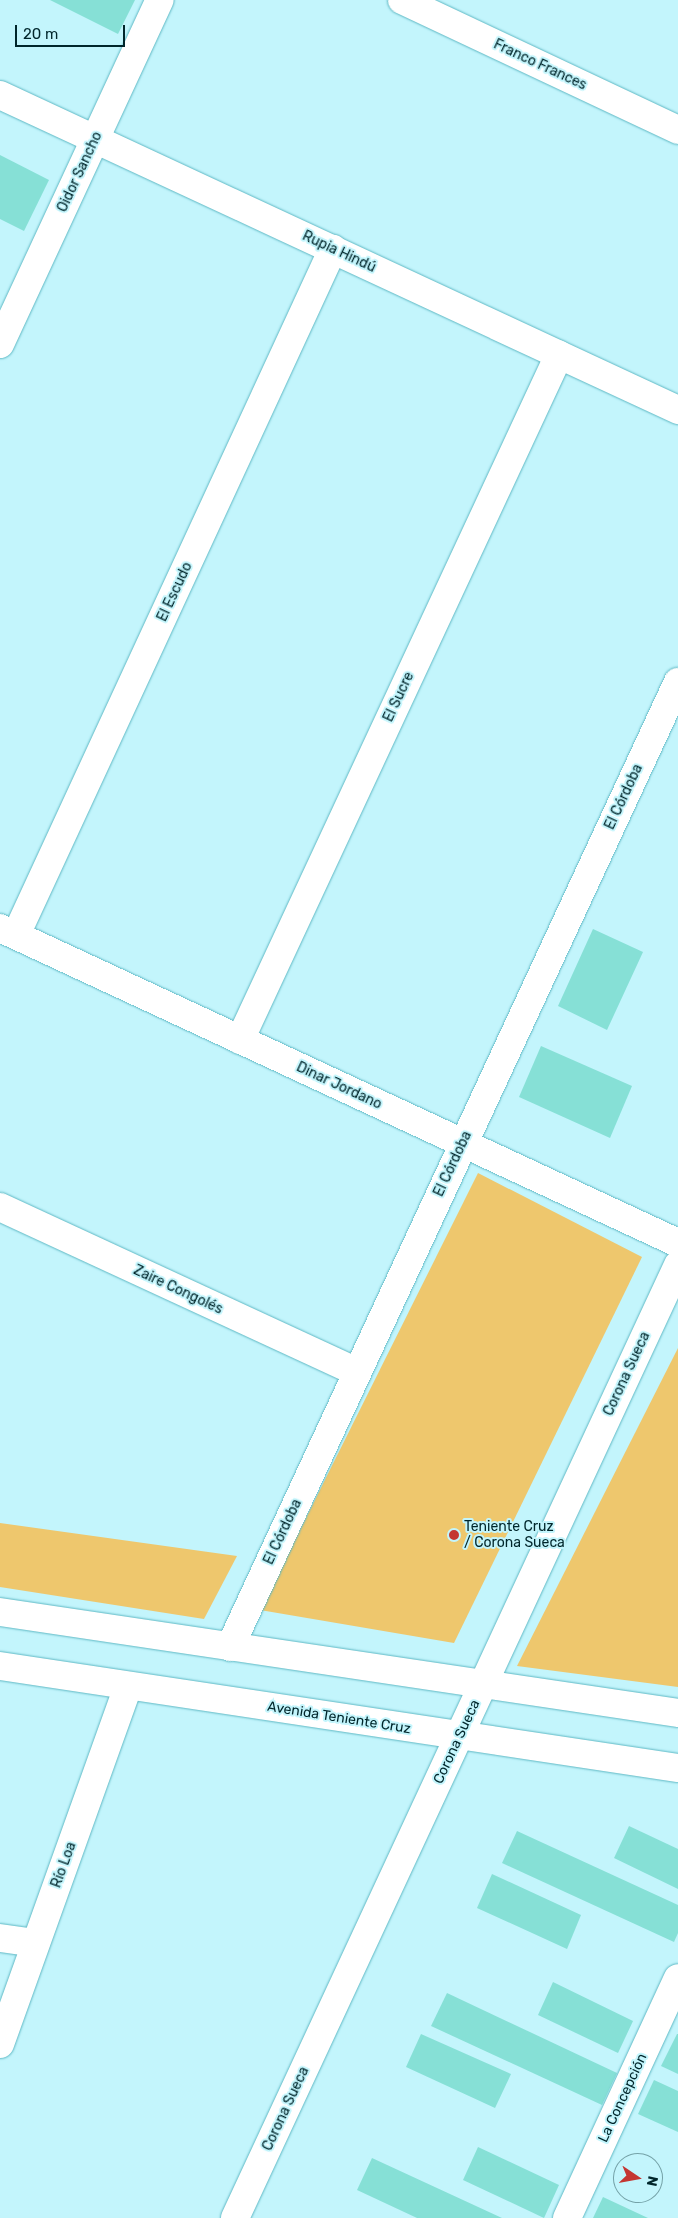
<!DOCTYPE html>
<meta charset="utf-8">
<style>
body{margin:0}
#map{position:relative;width:678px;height:2218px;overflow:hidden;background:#c3f5fc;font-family:Rubik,sans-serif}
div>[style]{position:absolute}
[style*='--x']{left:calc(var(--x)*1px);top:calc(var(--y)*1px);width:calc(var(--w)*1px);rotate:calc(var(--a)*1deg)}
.green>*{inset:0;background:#eec76d}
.building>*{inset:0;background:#86e0d6}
.roads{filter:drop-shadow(0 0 1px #5eb8c4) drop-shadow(0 0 1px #5eb8c4)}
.street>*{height:28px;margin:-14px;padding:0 14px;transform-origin:14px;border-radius:14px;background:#fff}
.secondary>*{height:28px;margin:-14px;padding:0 14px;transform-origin:14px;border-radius:14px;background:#fff}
.primary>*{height:28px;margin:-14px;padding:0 14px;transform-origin:14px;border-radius:14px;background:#fff}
.dots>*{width:14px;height:14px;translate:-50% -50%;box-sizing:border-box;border:2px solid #c3f5fc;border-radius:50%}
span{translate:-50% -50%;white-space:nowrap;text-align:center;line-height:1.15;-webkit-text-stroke:4px #c3f5fc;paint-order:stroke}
.street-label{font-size:14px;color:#00262b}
.poi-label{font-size:14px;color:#00262b}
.left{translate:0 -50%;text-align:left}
.north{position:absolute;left:613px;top:2153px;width:50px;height:50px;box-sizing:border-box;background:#c3f5fc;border:1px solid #75a2a8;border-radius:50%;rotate:102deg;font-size:14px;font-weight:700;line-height:20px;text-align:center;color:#00262b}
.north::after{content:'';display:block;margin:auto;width:18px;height:22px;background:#c43632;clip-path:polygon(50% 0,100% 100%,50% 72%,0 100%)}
.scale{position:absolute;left:15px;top:25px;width:110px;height:22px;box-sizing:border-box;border:2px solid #00262b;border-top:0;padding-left:6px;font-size:15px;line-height:18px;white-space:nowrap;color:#00262b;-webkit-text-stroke:4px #c3f5fc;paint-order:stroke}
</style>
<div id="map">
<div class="green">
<i style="clip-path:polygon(478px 1173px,642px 1257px,454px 1643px,260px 1610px)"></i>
<i style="clip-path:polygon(678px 1348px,678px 1687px,517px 1666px)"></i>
<i style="clip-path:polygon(0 1523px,237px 1556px,204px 1619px,0 1587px)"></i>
</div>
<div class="building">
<i style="clip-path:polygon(50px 0,135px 0,118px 34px)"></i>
<i style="clip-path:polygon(0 155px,49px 180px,24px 231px,0 219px)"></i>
<i style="clip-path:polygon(593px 929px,643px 952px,607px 1030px,558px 1006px)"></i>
<i style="clip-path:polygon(541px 1046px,632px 1086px,610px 1138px,519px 1097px)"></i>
<i style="clip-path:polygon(629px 1826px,678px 1849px,678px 1889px,614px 1858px)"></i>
<i style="clip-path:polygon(517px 1831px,678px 1905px,678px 1933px,674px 1942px,502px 1863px)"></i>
<i style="clip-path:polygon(492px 1874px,581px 1915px,567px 1949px,477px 1908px)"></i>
<i style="clip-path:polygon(553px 1982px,633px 2021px,618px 2053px,538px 2015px)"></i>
<i style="clip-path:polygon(447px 1993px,617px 2073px,602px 2105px,431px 2026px)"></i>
<i style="clip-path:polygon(421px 2034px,511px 2074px,495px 2108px,406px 2067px)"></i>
<i style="clip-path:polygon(677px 2034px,678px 2034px,678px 2074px,661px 2066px)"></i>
<i style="clip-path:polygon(654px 2080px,678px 2091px,678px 2132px,638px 2114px)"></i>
<i style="clip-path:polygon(478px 2147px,559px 2185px,544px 2218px,463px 2180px)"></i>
<i style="clip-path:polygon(372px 2158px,502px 2218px,417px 2218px,357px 2190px)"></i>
<i style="clip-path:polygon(603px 2197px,648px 2218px,593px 2218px)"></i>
</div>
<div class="roads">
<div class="street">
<i style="--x:402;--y:0;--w:305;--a:25.2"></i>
<i style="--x:0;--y:95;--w:748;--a:24.92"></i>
<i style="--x:0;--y:344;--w:379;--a:-65.1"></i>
<i style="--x:0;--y:928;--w:748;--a:24.92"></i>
<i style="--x:16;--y:935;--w:756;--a:-65.2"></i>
<i style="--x:240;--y:1040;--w:756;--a:-65.03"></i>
<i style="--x:0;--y:1207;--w:393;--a:24.8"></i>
<i style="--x:230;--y:1647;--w:1064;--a:-65.1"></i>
<i style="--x:0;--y:1938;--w:36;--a:8"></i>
<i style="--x:0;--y:2044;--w:380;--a:-70.3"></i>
<i style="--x:567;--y:2218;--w:264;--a:-65.2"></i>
</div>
<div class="secondary">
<i style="--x:235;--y:2218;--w:1051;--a:-65.07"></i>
</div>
<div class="primary">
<i style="--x:0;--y:1612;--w:685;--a:8.47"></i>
<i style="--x:0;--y:1666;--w:686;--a:8.56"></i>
</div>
</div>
<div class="dots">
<i style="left:454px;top:1535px;background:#c43632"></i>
</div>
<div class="street-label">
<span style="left:540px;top:65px;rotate:25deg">Franco Frances</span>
<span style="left:80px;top:172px;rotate:-65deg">Oidor Sancho</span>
<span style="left:339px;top:252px;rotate:25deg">Rupia Hindú</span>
<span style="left:175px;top:592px;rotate:-65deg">El Escudo</span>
<span style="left:399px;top:697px;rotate:-65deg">El Sucre</span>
<span style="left:624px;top:797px;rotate:-65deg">El Córdoba</span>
<span style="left:339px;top:1086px;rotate:25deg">Dinar Jordano</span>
<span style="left:453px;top:1164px;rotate:-65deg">El Córdoba</span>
<span style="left:178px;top:1290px;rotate:25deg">Zaire Congolés</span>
<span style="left:627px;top:1374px;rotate:-65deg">Corona Sueca</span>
<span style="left:283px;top:1532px;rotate:-65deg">El Córdoba</span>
<span style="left:339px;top:1718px;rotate:9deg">Avenida Teniente Cruz</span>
<span style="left:457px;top:1742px;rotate:-65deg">Corona Sueca</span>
<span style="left:64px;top:1865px;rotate:-70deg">Río Loa</span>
<span style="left:623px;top:2098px;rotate:-65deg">La Concepción</span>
<span style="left:286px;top:2109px;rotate:-65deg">Corona Sueca</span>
</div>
<div class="poi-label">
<span class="left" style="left:464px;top:1535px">Teniente Cruz<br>/ Corona Sueca</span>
</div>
<div class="north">N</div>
<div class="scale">20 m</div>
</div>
